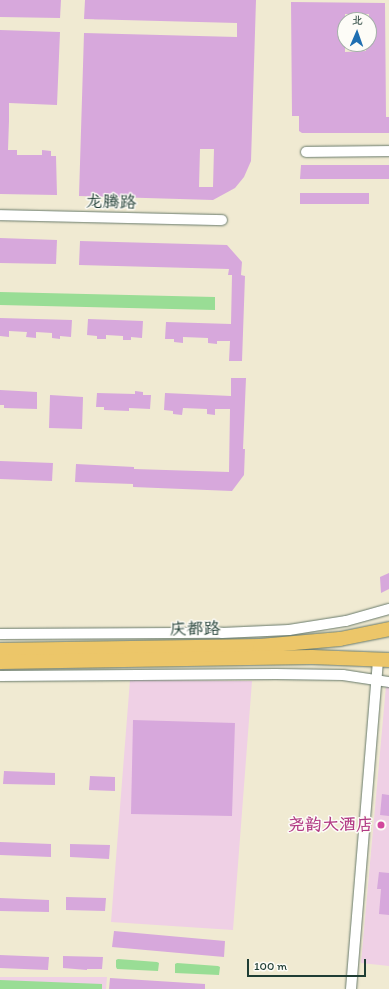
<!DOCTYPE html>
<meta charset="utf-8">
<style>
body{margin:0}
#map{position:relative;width:389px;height:989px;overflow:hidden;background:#f0ead2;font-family:Itim,"LXGW WenKai TC",sans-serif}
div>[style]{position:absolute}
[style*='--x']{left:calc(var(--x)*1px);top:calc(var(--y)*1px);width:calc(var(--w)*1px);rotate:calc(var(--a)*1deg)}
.built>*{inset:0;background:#efd0e5}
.green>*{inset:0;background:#99dd95}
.building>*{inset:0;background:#d7a8dc}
.roads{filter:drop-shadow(0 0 1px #687a6b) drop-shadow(0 0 1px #687a6b)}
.minor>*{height:10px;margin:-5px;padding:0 5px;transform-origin:5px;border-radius:5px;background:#fff}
.highway>*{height:14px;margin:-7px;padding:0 7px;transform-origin:7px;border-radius:7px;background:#ecc669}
.dots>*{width:11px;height:11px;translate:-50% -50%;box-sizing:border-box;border:2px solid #fdfcf7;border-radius:50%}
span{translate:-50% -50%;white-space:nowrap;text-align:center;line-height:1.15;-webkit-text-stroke:3px #fdfcf7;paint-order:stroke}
.street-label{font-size:17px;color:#1f3d34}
.hotel-label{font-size:17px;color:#b23c85;font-weight:700}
.right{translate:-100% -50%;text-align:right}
.north{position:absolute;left:337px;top:12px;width:40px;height:40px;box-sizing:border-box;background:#fdfcf7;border:1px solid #a4b0a9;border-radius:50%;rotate:2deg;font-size:11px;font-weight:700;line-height:16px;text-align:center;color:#1f3d34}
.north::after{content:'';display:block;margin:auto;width:14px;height:18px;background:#1f6fb2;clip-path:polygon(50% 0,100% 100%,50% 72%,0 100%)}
.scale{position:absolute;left:247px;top:959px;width:119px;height:18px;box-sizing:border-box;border:2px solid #1f3d34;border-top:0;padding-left:5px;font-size:12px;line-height:14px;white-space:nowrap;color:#1f3d34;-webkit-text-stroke:3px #fdfcf7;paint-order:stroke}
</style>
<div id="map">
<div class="built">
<i style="clip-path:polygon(130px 680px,252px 681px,233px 930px,111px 922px)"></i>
<i style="clip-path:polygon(386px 686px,389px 687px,389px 966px,361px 963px)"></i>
<i style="clip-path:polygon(0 977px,107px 977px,106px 989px,0 989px)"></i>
</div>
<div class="green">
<i style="clip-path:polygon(0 292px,215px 297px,215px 310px,0 305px)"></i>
<i style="clip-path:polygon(118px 959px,157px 962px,159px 963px,158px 971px,117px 969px,116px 967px,116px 960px)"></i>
<i style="clip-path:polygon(177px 963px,218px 966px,220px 967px,219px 975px,175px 973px,175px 964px)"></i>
<i style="clip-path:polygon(0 980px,102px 984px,102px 989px,0 989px)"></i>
</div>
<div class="building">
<i style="clip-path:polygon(0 0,61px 0,60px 18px,0 17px)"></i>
<i style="clip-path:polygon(evenodd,85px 0,256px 0,251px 161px,244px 177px,235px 188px,213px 200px,79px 196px,84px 33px,237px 37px,237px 23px,84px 19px,85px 0,200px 149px,214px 149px,213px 187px,199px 187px,200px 149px)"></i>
<i style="clip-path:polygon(evenodd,291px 2px,385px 3px,386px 117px,389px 117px,389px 133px,302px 133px,299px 131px,299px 116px,292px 116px,291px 2px,345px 14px,369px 14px,369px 47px,366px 46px,366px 51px,345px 52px,345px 14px)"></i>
<i style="clip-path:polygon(0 30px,60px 32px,57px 105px,9px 103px,9px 121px,8px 150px,17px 150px,17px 155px,42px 155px,42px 150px,51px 151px,51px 156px,56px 156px,57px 195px,0 194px)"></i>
<i style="clip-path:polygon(301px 165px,389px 165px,389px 179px,300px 179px)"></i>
<i style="clip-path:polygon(300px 193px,369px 193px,369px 204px,300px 204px)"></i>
<i style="clip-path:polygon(0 238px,57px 240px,56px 264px,0 263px)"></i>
<i style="clip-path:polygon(80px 241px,227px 245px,242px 262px,241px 275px,245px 276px,242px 361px,229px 361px,230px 341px,217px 341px,217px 344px,208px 343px,208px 338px,183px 337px,183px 343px,174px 342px,174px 339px,165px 339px,166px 322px,231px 324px,232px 275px,228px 275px,229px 269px,79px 265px)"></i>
<i style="clip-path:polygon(0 318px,72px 320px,71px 337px,60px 336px,60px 339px,52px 338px,52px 333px,36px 332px,36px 338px,26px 337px,27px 332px,9px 331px,9px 337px,0 336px)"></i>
<i style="clip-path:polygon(88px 319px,143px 321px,142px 338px,131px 337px,131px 340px,123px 340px,123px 336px,106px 335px,106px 339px,97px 339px,97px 336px,87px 335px)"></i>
<i style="clip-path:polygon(231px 378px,246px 378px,243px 449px,245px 449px,244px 475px,232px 491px,133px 487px,133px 484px,75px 482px,76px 464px,134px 467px,134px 469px,229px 472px,230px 409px,215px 409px,215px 415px,207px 414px,207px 409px,183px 408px,182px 415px,173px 414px,173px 411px,164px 410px,165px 393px,231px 396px)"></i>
<i style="clip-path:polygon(0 390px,37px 392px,37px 409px,4px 408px,4px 405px,0 405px)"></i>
<i style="clip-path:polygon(135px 391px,143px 392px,143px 395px,151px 395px,150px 409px,129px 408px,129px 411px,104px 410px,104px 407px,96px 407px,97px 393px,135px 394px)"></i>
<i style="clip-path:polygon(50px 395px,83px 397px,82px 429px,49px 428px)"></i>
<i style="clip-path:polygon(0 461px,53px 463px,52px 481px,0 479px)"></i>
<i style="clip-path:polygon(389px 573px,389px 589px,381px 593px,380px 577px)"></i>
<i style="clip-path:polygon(133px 720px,235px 723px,232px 816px,131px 814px)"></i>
<i style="clip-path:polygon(4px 771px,55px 773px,55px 785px,3px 784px)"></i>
<i style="clip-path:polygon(90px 776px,115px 777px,115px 791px,89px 790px)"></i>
<i style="clip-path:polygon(382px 794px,389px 795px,389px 816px,380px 815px)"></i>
<i style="clip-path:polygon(0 842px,51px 844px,51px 857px,0 855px)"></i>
<i style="clip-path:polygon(70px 844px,110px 845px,109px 859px,70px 857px)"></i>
<i style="clip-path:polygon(379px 872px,389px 873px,389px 915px,379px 914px,381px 889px,377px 889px)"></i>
<i style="clip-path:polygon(66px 897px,106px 898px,105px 911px,66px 910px)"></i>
<i style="clip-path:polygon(0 898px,49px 900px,49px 912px,0 911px)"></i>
<i style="clip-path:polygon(114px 931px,225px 941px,224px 957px,112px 947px)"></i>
<i style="clip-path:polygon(0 955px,49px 957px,48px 970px,0 968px)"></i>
<i style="clip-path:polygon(63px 956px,103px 957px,102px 969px,87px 969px,87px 970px,63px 968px)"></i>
<i style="clip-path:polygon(110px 978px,205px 984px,205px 989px,109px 989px)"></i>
</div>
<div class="roads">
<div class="minor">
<i style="--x:306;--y:152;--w:83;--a:-0.7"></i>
<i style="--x:0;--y:215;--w:222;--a:1.3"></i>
<i style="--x:0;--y:634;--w:222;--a:-0.3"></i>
<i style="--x:222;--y:633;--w:67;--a:-2.6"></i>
<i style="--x:289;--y:630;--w:58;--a:-9"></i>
<i style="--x:346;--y:621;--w:45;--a:-15.6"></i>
<i style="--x:0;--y:676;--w:276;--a:-0.4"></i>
<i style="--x:276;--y:674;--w:67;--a:0.9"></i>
<i style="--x:343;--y:675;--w:47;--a:8.7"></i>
<i style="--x:351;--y:989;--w:331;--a:-85.3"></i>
</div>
<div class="highway">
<i style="--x:0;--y:650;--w:260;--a:-0.9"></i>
<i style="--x:260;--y:646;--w:80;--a:-5"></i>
<i style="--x:340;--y:639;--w:50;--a:-11.5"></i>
<i style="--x:0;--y:662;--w:312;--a:-0.9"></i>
<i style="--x:312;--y:657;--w:77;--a:2.2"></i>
</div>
</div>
<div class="dots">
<i style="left:381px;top:825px;background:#d1479c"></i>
</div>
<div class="street-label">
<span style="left:111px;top:202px;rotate:1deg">龙腾路</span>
<span style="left:195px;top:629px;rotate:-1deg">庆都路</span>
</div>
<div class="hotel-label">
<span class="right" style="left:373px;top:825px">尧韵大酒店</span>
</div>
<div class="north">北</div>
<div class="scale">100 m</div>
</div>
